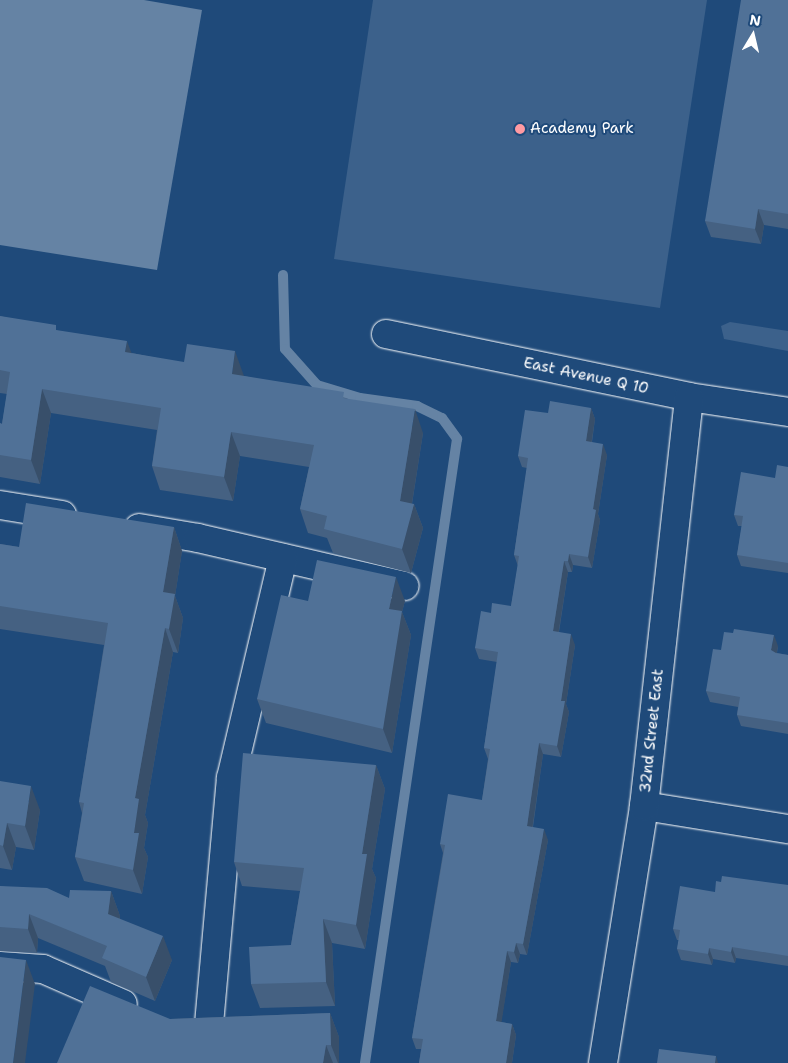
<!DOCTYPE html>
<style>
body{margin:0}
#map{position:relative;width:788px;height:1063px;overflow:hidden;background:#1f4a7a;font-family:"Shantell Sans",sans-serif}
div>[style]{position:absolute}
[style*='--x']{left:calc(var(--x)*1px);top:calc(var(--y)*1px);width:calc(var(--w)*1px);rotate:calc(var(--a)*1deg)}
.green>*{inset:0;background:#3c618b}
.water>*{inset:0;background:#6583a4}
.stream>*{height:10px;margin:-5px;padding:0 5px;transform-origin:5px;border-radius:5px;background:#6583a4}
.roads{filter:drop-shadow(0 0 1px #fff) drop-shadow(0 0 1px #fff)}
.street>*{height:28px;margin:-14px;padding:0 14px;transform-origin:14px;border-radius:14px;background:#1f4a7a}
.wall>*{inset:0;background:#456182}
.shaded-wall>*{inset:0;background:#384f6a}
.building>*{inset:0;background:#507197}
.dots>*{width:14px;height:14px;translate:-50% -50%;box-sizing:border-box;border:2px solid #1f4a7a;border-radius:50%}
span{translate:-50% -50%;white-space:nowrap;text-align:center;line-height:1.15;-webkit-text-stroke:4px #1f4a7a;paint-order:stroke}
.poi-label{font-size:15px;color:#fff}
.left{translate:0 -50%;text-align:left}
.street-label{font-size:15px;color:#fff}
.north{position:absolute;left:728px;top:10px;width:50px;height:50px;-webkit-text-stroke:4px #1f4a7a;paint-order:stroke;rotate:9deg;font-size:14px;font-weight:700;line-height:20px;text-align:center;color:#fff}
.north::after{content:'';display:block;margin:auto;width:18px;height:22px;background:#fff;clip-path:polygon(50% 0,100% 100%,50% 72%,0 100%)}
</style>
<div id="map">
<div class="green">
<i style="clip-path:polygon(373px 0,707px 0,660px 308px,334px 259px)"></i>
<i style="clip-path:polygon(730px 322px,788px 331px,788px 351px,724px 339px,721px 326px)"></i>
</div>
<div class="water">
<i style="clip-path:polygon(0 0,144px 0,202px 10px,157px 270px,0 245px)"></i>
</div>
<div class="stream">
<i style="--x:283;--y:275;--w:74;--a:88.5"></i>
<i style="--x:285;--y:349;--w:48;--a:48.4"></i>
<i style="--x:317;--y:385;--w:45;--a:16.8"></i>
<i style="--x:360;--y:398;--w:58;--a:8"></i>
<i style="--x:417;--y:406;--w:28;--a:26"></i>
<i style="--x:442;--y:418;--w:26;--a:54"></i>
<i style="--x:457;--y:439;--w:631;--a:98.39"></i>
</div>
<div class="roads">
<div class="street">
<i style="--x:386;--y:334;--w:309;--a:11.7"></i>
<i style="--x:689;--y:397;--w:100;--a:8.6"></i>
<i style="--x:0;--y:505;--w:63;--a:9.2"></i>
<i style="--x:139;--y:528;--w:60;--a:9.6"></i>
<i style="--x:198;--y:538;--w:212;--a:13.1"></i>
<i style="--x:644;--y:806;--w:146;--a:9.1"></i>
<i style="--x:0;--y:966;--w:43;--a:4"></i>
<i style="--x:43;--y:969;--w:87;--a:23.6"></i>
<i style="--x:209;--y:1024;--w:247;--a:-84.9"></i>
<i style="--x:231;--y:778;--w:226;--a:-76.7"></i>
<i style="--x:603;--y:1063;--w:260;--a:-80.9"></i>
<i style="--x:644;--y:806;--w:411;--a:-83.7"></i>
</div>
</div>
<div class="wall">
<i style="clip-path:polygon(788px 0,788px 229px,764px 225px,761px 244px,711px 237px,705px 221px)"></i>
<i style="clip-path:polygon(0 316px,59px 331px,132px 353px,244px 376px,346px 398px,423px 433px,412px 504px,414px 504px,423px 528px,411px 573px,333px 553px,327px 538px,308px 533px,300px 509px,309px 467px,240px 456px,233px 501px,160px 490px,152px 466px,157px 430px,51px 413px,40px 484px,0 477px,0 423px,2px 424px,7px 394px,0 393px)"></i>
<i style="clip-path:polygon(591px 408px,595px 419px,592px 442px,607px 455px,598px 514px,600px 520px,592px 568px,573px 565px,572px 572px,568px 572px,559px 632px,575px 645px,566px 704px,569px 712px,561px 757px,543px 754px,533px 827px,548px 840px,527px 955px,520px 954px,518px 963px,511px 962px,501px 1022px,512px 1024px,516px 1035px,512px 1063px,419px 1063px,421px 1049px,416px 1049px,412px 1038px,443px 853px,440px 844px,482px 800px,488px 759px,484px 748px,497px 662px,479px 659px,475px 648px,491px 613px,511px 606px,518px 566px,514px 555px,527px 468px,522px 467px,518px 456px,548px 413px)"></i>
<i style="clip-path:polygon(788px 467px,788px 573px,741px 566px,737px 555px,742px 526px,738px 526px,734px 515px)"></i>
<i style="clip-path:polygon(174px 527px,182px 551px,175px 596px,183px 618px,178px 653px,173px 652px,145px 815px,148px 823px,144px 848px,148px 857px,142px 894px,84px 881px,75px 857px,82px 813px,79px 802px,104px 645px,0 629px,0 544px,19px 547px)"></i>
<i style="clip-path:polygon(308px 601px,405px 601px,402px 612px,411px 635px,392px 753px,266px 723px,257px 699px)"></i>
<i style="clip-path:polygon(778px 646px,777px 653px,788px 655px,788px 734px,741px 726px,737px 715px,738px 707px,710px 702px,706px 691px,721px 650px)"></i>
<i style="clip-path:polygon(376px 765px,385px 789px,372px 869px,376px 878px,365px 949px,332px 943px,335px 1006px,260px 1008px,251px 984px,291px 945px,300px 891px,242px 886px,234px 862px)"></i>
<i style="clip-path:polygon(0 781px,40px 810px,34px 850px,16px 847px,12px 870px,0 868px)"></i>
<i style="clip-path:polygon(721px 882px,788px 885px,788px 966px,736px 958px,735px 963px,713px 959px,712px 965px,681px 960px,677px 949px,679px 940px,677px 940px,673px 929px,715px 892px)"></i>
<i style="clip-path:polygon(0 886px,69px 898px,111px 891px,120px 916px,120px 919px,172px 960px,155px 1001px,111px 982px,105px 966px,38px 938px,37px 953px,0 951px)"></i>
<i style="clip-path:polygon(330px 1013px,339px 1037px,339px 1063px,57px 1063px,170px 1019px)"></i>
</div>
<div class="shaded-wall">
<i style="clip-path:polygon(758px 209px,764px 225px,761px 244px,755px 229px)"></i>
<i style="clip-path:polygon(127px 341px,136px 365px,125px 352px)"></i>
<i style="clip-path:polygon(235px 351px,244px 376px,240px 398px,232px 374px)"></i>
<i style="clip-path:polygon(42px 389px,51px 413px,40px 484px,31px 460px)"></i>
<i style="clip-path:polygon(591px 408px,595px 419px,590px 452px,586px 441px)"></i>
<i style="clip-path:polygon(415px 409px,423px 433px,409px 522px,414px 504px,423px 528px,411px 573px,402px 549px,400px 501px)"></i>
<i style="clip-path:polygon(231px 432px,240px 456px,233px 501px,224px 477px)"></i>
<i style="clip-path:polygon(603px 444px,607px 455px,598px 514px,600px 520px,592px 568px,588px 557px,593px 509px)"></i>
<i style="clip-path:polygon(174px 527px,182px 551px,175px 596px,183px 618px,178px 653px,169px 629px,163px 592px)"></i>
<i style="clip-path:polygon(569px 554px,573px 565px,572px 572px,568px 561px)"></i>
<i style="clip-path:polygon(564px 561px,568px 572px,557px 642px,553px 631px)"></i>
<i style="clip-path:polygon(396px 577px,405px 601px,402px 612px,411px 635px,392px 753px,383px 729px,389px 609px)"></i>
<i style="clip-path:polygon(165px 628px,173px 652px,145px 815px,148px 823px,144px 848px,148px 857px,142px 894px,133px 870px,135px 798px)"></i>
<i style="clip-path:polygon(571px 634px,575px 645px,566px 704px,569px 712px,561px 757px,557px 746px,561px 701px)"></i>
<i style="clip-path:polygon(774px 635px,778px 646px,775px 661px,771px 650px)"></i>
<i style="clip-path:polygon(539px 743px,543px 754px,531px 837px,527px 826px)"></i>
<i style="clip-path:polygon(376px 765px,385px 789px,372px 869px,376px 878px,365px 949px,356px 925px,362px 854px)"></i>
<i style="clip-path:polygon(31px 786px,40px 810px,34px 850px,25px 826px)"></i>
<i style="clip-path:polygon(7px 823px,16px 847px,12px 870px,3px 846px)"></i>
<i style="clip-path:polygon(544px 829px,548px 840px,527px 955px,523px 944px)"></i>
<i style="clip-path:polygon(111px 891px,120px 916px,117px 938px,108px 914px)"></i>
<i style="clip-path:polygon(29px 914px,38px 938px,37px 953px,28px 929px)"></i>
<i style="clip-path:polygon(323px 919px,332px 943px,335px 1006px,326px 982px)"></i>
<i style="clip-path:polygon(163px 936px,172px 960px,155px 1001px,146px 977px)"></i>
<i style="clip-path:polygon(516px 943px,520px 954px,518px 963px,514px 952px)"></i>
<i style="clip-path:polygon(732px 947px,736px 958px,735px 963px,731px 952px)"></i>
<i style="clip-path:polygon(709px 948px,713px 959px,712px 965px,708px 954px)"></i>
<i style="clip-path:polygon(507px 951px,511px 962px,500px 1032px,496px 1021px)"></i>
<i style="clip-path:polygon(26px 960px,35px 984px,25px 1063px,13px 1063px)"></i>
<i style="clip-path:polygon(330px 1013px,339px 1037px,339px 1063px,338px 1063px,331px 1045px)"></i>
<i style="clip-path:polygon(512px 1024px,516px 1035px,512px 1063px,506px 1063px)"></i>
<i style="clip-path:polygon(326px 1045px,333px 1063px,323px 1063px)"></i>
<i style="clip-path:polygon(716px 1056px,718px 1063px,715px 1063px)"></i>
</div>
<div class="building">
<i style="clip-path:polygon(741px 0,788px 0,788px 214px,758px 209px,755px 229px,705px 221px)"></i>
<i style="clip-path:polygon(0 316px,56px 325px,56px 330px,127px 341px,125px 352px,184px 362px,187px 344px,235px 351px,232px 374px,344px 392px,343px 398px,415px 409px,400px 501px,414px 504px,402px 549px,324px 529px,327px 516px,300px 509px,314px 445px,231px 432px,224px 477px,152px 466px,161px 408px,42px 389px,31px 460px,0 455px,0 423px,2px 424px,10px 372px,0 370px)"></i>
<i style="clip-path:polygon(550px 401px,591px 408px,586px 441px,603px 444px,593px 509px,596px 510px,588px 557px,569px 554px,568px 561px,564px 561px,553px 631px,571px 634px,561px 701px,565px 701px,557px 746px,539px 743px,527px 826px,544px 829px,523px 944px,516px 943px,514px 952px,507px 951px,496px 1021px,512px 1024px,506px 1063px,419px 1063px,423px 1039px,412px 1038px,445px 845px,440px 844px,448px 794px,482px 800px,490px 749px,484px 748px,498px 652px,475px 648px,481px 611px,491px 613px,492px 603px,511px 606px,519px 556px,514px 555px,528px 458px,518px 456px,525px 410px,548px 413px)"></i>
<i style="clip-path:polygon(777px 465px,788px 467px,788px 563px,737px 555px,743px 516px,734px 515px,741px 472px,775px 478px)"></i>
<i style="clip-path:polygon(26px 503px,174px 527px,163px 592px,175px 594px,169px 629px,165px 628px,135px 798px,139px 799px,134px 833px,139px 833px,133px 870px,75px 857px,84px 803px,79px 802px,108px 623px,0 606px,0 544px,19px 547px)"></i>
<i style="clip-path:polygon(317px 560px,396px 577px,389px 609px,402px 611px,383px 729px,257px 699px,281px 595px,308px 601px)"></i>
<i style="clip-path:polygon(734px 629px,774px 635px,771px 650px,776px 653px,788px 655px,788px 723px,737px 715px,740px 697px,706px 691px,713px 649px,721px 650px,724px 632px,733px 633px)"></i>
<i style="clip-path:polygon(243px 753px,376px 765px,362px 854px,367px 854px,356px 925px,323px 919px,326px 982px,251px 984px,249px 947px,291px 945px,304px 868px,234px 862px)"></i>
<i style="clip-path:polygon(0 781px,31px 786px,25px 826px,7px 823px,3px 846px,0 845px)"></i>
<i style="clip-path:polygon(722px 876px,788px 885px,788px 956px,732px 947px,731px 952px,709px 948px,708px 954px,677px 949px,680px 930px,673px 929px,680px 886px,715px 892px,716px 881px,721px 882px)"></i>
<i style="clip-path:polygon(0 886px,47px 888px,69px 898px,70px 890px,111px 891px,108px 914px,163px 936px,146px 977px,102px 958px,107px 946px,29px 914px,28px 929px,0 927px)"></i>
<i style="clip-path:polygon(0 957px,26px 960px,13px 1063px,0 1063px)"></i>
<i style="clip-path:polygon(90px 986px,170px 1019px,330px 1013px,331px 1045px,326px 1045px,323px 1063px,57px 1063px)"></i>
<i style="clip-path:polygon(659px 1049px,716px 1056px,715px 1063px,657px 1063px)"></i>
</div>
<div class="dots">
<i style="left:520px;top:129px;background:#ff9aa2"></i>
</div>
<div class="poi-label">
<span class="left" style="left:530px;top:129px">Academy Park</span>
</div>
<div class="street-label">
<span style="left:586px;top:376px;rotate:12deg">East Avenue Q 10</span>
<span style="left:652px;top:731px;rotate:-84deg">32nd Street East</span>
</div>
<div class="north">N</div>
</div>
